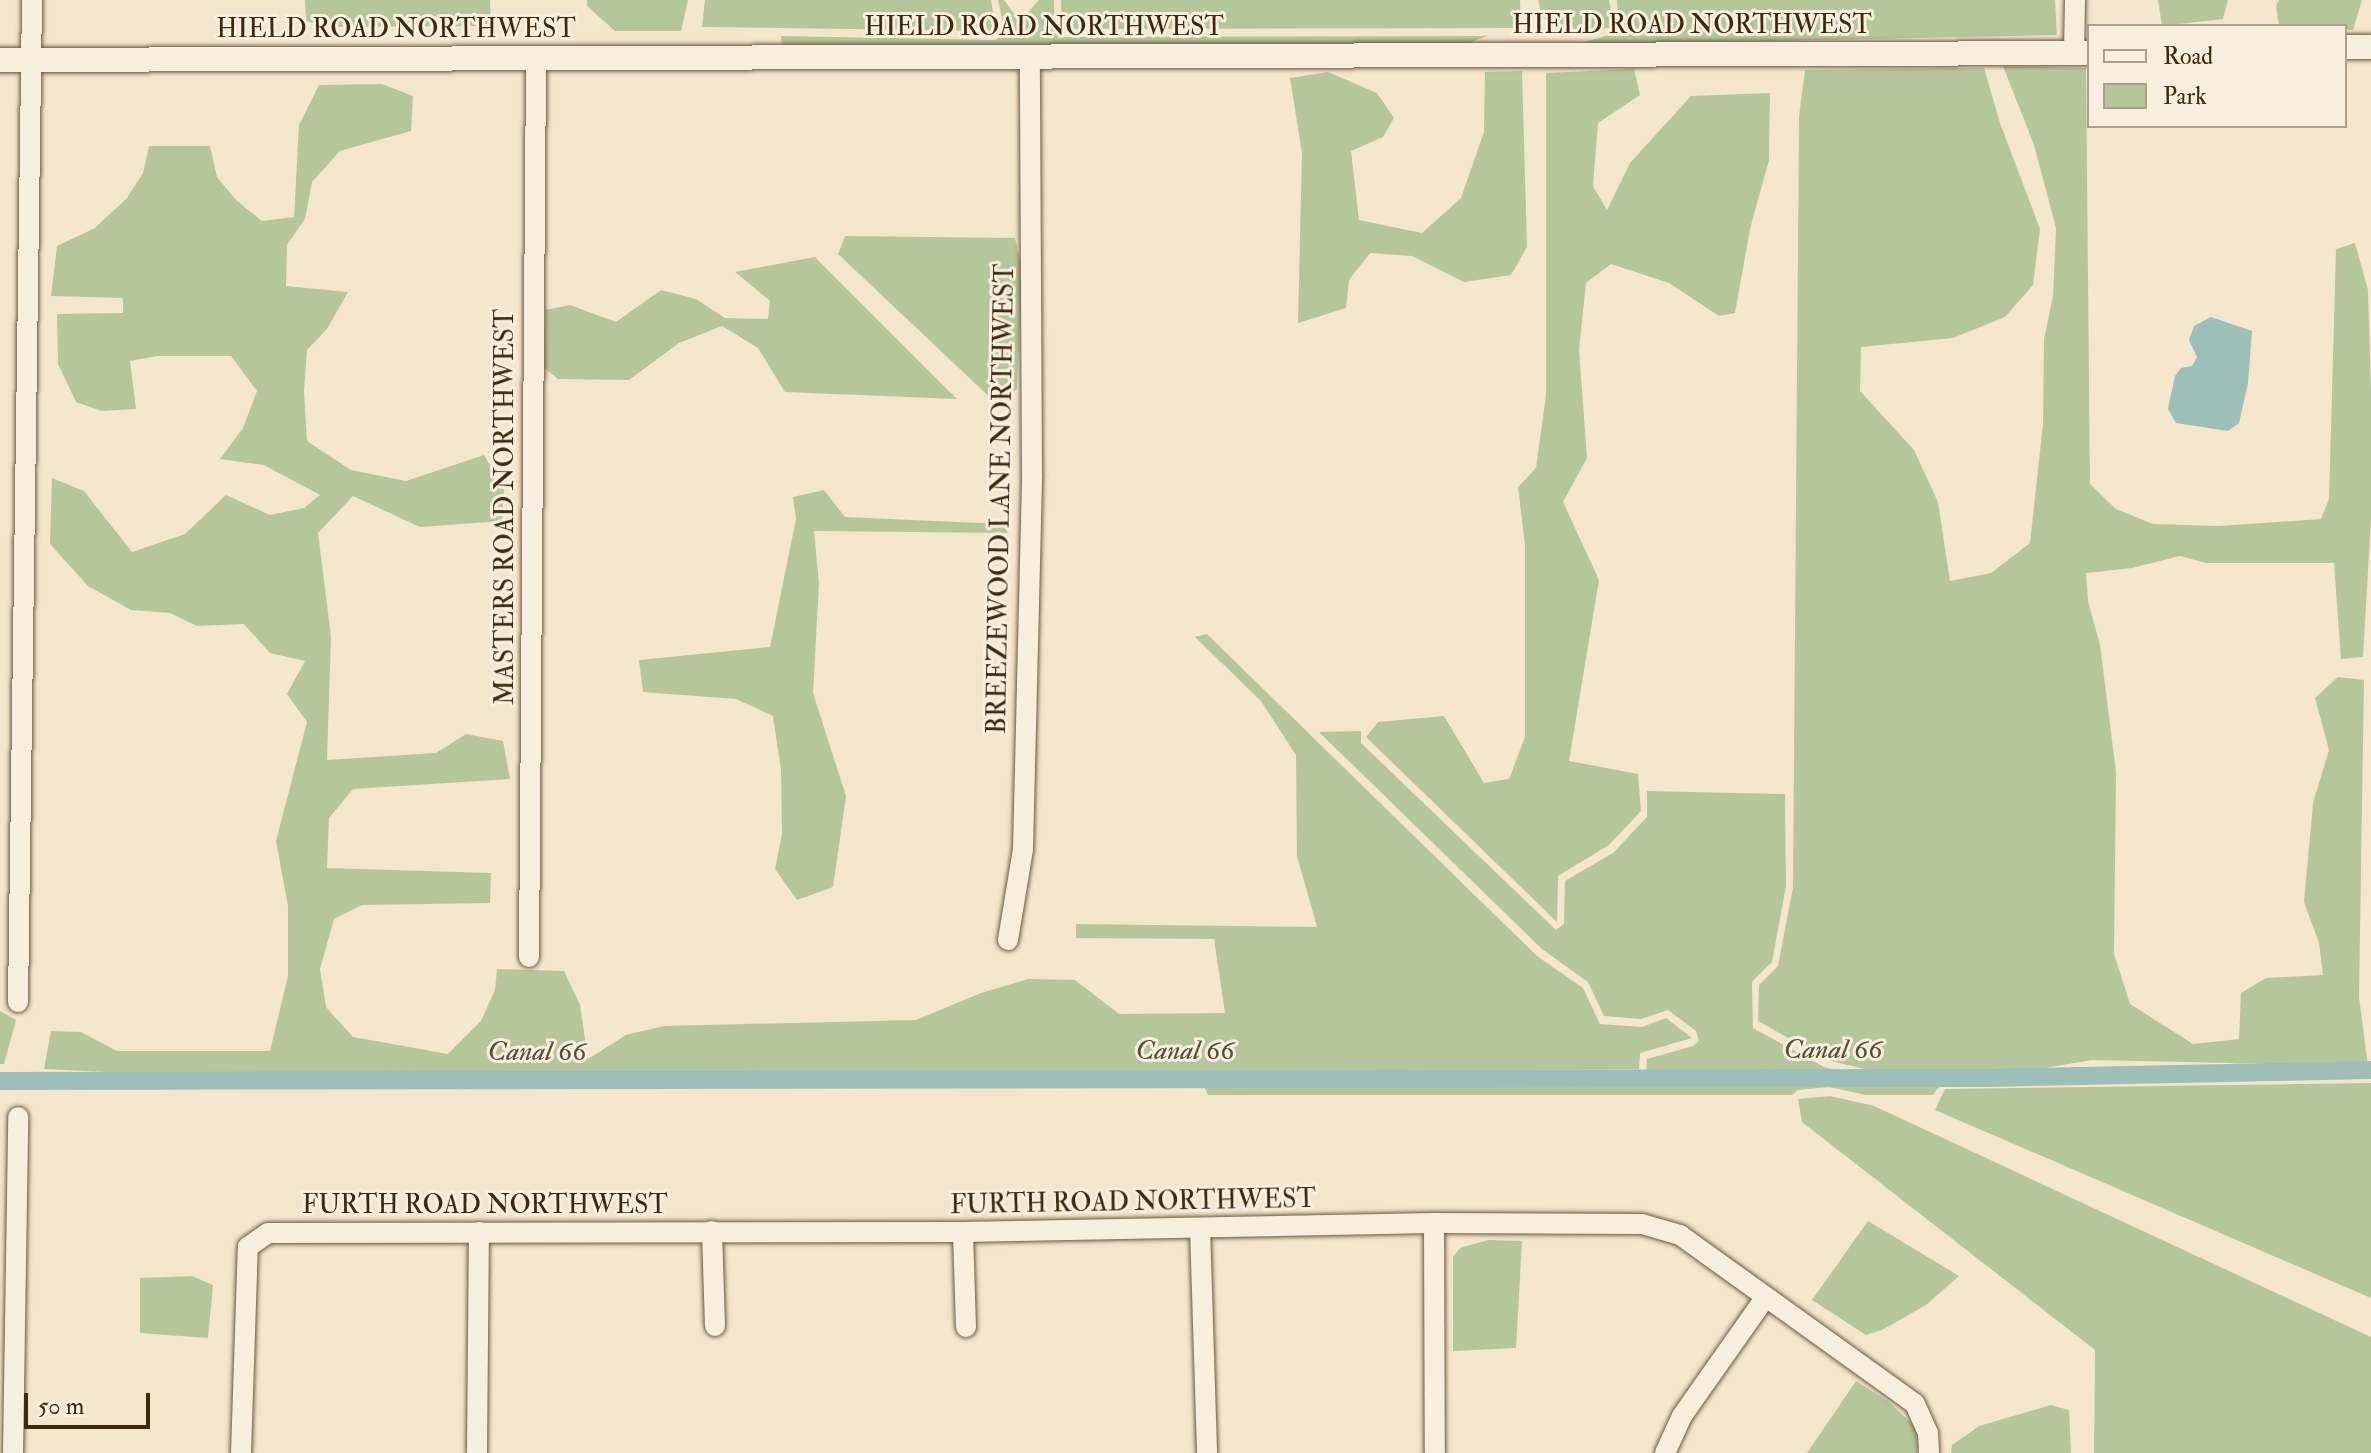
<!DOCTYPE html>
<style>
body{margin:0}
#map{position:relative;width:2371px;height:1453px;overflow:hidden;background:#f4e5cd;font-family:"IM FELL Double Pica",serif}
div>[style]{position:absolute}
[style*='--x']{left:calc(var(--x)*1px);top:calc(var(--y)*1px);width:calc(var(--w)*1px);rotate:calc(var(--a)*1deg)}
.green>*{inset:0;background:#b6c69c}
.water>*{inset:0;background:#9cbfb8}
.canal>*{height:18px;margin:-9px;padding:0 9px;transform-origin:9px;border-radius:9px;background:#9cbfb8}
.roads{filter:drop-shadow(0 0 2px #6b593e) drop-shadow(0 0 2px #6b593e)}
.minor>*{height:20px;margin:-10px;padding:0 10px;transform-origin:10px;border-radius:10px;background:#f8eede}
.tertiary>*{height:24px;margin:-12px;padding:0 12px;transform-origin:12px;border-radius:12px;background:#f8eede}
span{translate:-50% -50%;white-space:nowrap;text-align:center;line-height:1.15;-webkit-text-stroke:6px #f8eede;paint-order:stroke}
.street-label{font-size:26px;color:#3d2a0e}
.water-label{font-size:28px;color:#554f38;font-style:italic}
.legend{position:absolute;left:2087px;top:24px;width:260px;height:104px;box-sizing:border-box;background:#f8eede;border:2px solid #ada08b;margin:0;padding:10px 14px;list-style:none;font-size:24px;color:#3d2a0e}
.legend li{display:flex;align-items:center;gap:16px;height:40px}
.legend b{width:40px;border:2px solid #ada08b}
.scale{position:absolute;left:24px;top:1393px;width:126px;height:36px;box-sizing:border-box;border:4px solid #3d2a0e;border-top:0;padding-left:10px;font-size:24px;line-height:28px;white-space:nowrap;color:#3d2a0e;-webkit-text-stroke:6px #f8eede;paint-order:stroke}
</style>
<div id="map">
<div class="green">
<i style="clip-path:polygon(305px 0,490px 0,491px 26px,324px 27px,306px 21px)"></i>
<i style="clip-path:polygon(587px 0,688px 0,681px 31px,615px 31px,587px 6px)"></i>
<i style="clip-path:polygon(705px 0,991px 0,996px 31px,702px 27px)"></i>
<i style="clip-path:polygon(998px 0,1004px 0,1020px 22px,1039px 0,1054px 0,1055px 29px,1062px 37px,1487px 36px,1467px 44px,782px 47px,781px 36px,996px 40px,1004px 29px)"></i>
<i style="clip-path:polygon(1061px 0,1520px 0,1521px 28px,1062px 29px)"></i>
<i style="clip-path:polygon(1538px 0,1609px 0,1614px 27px,1572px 34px,1542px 17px)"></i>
<i style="clip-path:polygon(1617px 0,2055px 0,2057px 35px,1574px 45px,1619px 32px)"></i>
<i style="clip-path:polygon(2158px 0,2228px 0,2223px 19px,2162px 26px)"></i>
<i style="clip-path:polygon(2279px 0,2362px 0,2353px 30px,2345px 30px,2345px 26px,2279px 26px,2276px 6px)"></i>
<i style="clip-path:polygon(2003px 66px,2086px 68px,2090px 484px,2116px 509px,2153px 524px,2219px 526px,2321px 519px,2329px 499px,2336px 249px,2355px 243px,2368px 290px,2371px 390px,2371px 519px,2363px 657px,2341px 659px,2334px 563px,2206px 563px,2180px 556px,2132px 568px,2086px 573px,2088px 601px,2100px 645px,2116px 772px,2114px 954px,2130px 1004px,2193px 1044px,2239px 1039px,2241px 993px,2266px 978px,2323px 975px,2319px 943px,2304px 902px,2313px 803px,2329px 750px,2315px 698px,2338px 677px,2364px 680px,2359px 997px,2368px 1066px,2092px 1060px,2039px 1069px,1873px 1071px,1827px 1060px,1758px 1021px,1759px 985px,1778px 966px,1793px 887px,1799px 116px,1805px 70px,1984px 68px,2000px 123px,2040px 229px,2033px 285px,2005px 317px,1953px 338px,1861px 347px,1860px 391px,1914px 450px,1938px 502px,1950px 581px,1991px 573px,2030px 543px,2043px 424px,2044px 339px,2053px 296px,2056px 228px,2034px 145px)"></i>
<i style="clip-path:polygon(1634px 69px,1640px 95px,1598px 123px,1593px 186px,1607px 210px,1630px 163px,1691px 96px,1770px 93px,1769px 160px,1750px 229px,1735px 313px,1719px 316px,1669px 283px,1611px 264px,1586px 283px,1579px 350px,1587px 458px,1563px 502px,1599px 580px,1569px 761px,1638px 774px,1641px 811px,1609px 845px,1558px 876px,1557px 922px,1366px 737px,1378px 722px,1444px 716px,1484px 783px,1509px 779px,1525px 737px,1525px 545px,1518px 487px,1536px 468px,1546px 395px,1546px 73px)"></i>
<i style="clip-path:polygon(1522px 71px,1527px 247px,1511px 275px,1464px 282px,1412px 256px,1370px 253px,1349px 280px,1346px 308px,1298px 323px,1302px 153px,1290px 78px,1328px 72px,1377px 93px,1394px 118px,1383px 137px,1351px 151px,1359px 220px,1422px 233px,1461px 198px,1484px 132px,1485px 72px)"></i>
<i style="clip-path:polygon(382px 84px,413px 96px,411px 131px,340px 151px,312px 182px,305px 219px,287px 245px,286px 286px,348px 292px,327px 329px,307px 350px,304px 391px,307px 441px,351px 470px,406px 481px,484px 455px,504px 489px,502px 521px,420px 527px,353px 496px,318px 533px,331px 637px,327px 760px,436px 753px,466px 734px,503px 741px,510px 779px,353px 789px,329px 818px,327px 868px,491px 873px,490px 903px,362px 905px,334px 919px,320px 969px,326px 1007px,353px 1037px,448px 1054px,481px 1021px,495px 990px,497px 969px,564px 971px,580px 1005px,588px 1059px,626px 1035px,664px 1026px,916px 1020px,981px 993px,1028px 979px,1075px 980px,1119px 1014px,1225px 1013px,1214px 939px,1076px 938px,1076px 924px,1317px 927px,1297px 856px,1296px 755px,1261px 701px,1195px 637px,1207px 634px,1537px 956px,1583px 988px,1600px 1024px,1642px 1027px,1666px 1018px,1692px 1038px,1640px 1053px,1639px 1069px,170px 1075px,44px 1069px,51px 1031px,81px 1032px,117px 1051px,270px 1051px,288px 976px,288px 906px,276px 841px,307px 722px,287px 694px,305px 661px,270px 653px,244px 624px,197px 626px,170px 613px,131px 610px,88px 586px,50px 544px,52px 478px,84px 491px,132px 552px,185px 534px,226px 495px,270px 515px,304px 508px,320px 495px,264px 465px,220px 459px,243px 428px,257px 391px,231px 356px,157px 356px,130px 361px,136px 409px,102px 411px,76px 402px,58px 364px,57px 314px,123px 313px,123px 298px,51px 296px,57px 246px,95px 228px,127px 198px,143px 173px,149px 146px,210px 146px,217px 177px,236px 200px,262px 221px,294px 217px,299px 125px,319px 85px)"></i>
<i style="clip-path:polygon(845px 236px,1015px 238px,1022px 270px,1017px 389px,998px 405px,838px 254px)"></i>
<i style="clip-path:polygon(815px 257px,957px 399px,785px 392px,758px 348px,722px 326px,679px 343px,629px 380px,558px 379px,544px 368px,545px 310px,570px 305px,616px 322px,661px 290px,696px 299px,725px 318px,768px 319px,770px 301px,735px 272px)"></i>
<i style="clip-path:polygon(824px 490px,845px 517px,1003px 524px,1008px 533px,814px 531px,819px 583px,813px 693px,846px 796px,833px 887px,797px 900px,775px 869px,782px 834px,781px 770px,773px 716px,736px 699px,643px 692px,639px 660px,770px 647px,796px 519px,793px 497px)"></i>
<i style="clip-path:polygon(1361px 731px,1361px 743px,1556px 930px,1564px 924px,1565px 881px,1613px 853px,1647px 817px,1647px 791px,1785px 794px,1786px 886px,1772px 962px,1752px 982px,1753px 1028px,1824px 1067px,1873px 1080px,2039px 1077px,2092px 1069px,2104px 1069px,2104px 1079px,1944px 1081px,1933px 1095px,1866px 1095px,1829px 1087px,1798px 1090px,1792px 1095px,1208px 1095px,1201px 1079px,1639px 1077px,1646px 1072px,1647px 1059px,1693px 1046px,1699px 1041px,1696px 1031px,1668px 1010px,1641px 1019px,1604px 1016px,1588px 982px,1542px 949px,1319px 732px)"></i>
<i style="clip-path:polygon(0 1011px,16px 1020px,4px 1064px,0 1064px)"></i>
<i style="clip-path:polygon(2371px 1083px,2371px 1298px,1935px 1110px,1945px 1089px)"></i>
<i style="clip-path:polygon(1830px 1096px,1874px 1106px,2371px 1337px,2371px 1453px,2094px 1453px,2095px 1350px,1802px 1122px,1798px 1099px)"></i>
<i style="clip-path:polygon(1868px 1221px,1959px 1276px,1926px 1305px,1882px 1330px,1866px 1335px,1812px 1300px)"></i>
<i style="clip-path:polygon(1488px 1240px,1522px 1241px,1516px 1348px,1453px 1351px,1453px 1257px,1460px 1248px)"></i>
<i style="clip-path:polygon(192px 1276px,213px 1285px,208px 1338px,140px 1333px,140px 1278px)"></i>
<i style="clip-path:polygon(1856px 1381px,1889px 1402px,1916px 1428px,1917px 1453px,1807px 1453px)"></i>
<i style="clip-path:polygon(2051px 1405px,2069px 1410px,2071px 1453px,1951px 1453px,1952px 1445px,1979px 1426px)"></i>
</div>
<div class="water">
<i style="clip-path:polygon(2211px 317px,2252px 331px,2248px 383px,2239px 423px,2228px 431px,2176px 423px,2168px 409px,2175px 376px,2181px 368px,2192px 366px,2197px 357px,2189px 340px,2194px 326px)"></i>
</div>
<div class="canal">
<i style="--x:0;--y:1081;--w:1988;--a:-0.09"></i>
<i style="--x:1988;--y:1078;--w:383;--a:-1.2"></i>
</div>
<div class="roads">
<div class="minor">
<i style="--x:2074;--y:53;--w:53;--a:-88.9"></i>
<i style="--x:1008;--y:940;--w:92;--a:-80.6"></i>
<i style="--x:1023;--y:849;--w:374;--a:-88.6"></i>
<i style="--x:1032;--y:475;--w:419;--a:-90.3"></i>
<i style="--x:529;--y:957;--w:899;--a:-89.55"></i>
<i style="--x:18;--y:1002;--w:1002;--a:-89.2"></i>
<i style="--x:1434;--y:1223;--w:230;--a:89.8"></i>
<i style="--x:1200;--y:1228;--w:225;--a:88.2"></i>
<i style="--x:712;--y:1231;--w:95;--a:88.2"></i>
<i style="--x:963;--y:1232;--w:95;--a:88.2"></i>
<i style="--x:13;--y:1453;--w:336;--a:-89.1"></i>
<i style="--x:241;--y:1453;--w:206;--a:-88.1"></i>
<i style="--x:248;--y:1247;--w:24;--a:-35"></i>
<i style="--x:268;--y:1233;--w:695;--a:-0.08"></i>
<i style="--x:963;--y:1232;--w:471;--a:-1.1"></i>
<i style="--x:1434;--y:1223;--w:208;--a:0.3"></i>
<i style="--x:1642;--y:1224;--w:40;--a:16"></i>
<i style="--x:1680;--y:1235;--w:289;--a:35.7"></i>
<i style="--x:1915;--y:1404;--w:32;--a:66"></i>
<i style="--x:1928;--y:1433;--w:20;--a:87"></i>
<i style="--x:477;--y:1453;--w:221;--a:-89.5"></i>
<i style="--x:1665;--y:1453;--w:41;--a:-65.3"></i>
<i style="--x:1682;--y:1416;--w:144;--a:-54.9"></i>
</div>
<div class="tertiary">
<i style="--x:2345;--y:47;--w:26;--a:0"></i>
<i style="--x:0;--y:60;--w:2089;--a:-0.19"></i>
</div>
</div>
<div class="street-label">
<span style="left:1692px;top:26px">HIELD ROAD NORTHWEST</span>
<span style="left:1044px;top:28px">HIELD ROAD NORTHWEST</span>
<span style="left:396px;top:30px">HIELD ROAD NORTHWEST</span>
<span style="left:1002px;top:499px;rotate:-89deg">BREEZEWOOD LANE NORTHWEST</span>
<span style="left:506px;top:507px;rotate:-90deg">MASTERS ROAD NORTHWEST</span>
<span style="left:1133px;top:1203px;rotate:-1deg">FURTH ROAD NORTHWEST</span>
<span style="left:485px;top:1206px">FURTH ROAD NORTHWEST</span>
</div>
<div class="water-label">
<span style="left:1833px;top:1050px">Canal 66</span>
<span style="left:1185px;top:1051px">Canal 66</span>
<span style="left:537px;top:1052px">Canal 66</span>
</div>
<ul class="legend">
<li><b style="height:10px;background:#f8eede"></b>Road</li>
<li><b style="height:22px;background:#b6c69c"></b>Park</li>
</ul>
<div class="scale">50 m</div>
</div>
